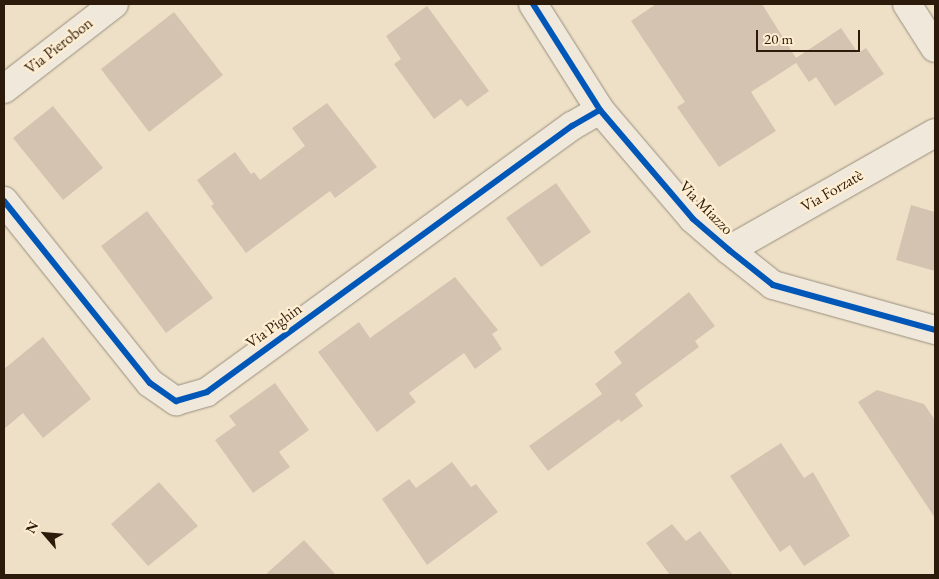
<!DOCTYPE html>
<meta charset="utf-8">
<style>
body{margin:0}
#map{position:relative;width:939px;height:579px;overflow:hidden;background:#eee0c6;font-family:"EB Garamond",serif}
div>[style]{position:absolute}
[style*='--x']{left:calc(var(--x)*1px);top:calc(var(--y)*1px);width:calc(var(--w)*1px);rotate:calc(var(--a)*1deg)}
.building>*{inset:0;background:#d5c3b2}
.roads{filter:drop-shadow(0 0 1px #988e7e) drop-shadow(0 0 1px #988e7e)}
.street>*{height:28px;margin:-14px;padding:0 14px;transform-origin:14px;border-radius:14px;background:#efe8db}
.cycleway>*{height:6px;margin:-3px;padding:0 3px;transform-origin:3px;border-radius:3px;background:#0057b8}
span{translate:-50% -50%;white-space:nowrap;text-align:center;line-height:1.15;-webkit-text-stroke:5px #feedd0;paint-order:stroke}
.street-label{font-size:16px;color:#2c1b0a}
.frame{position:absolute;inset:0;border:5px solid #2c1b0a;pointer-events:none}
.north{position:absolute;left:20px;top:509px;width:50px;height:50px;-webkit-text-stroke:4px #feedd0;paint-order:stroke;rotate:297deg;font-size:14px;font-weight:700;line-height:20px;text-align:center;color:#2c1b0a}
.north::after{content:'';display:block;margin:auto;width:18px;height:22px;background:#2c1b0a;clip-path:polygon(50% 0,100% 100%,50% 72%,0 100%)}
.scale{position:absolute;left:756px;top:30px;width:104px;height:22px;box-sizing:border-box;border:2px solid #2c1b0a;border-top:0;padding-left:6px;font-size:15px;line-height:18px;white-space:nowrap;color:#2c1b0a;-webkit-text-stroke:4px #feedd0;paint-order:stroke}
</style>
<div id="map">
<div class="building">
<i style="clip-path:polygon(656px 4px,762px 4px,796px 58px,841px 28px,858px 53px,866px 48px,884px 74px,835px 106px,816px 77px,809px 82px,796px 63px,751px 92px,776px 131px,719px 167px,677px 107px,685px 102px,631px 21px)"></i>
<i style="clip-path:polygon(427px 6px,489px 91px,467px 107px,461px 99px,434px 119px,394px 64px,401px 59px,386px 36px)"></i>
<i style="clip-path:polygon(174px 12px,223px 75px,149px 132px,101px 69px)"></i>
<i style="clip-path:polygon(327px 103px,377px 167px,335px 198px,330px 191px,246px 253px,211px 206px,214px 204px,197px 180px,235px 152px,251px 174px,254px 172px,260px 180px,305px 146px,292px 128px)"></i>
<i style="clip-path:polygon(53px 106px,103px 168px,63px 200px,13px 138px)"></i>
<i style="clip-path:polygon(556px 183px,591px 232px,541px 267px,506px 218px)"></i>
<i style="clip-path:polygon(911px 205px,935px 212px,935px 271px,896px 260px)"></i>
<i style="clip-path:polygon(147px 211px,213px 298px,166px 333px,101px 246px)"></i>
<i style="clip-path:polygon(455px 277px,498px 330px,492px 334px,502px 349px,475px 369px,464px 353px,409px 393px,416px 402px,377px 432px,318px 352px,359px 322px,370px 338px)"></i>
<i style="clip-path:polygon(689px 292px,715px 326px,695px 341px,699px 347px,635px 394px,643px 406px,621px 422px,619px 419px,548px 471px,529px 446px,602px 394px,595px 384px,622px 363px,614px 352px)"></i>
<i style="clip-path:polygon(43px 337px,91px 399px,43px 438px,23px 413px,4px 429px,4px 369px)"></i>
<i style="clip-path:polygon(275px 383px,309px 430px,279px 452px,290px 467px,253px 493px,215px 440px,236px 425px,229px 416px)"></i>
<i style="clip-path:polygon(877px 390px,924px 404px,935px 420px,935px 518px,858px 402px)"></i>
<i style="clip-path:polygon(781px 443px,804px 478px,813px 472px,850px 536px,804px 566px,790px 545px,780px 552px,730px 476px)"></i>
<i style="clip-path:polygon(452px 462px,471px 487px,476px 484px,498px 512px,427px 565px,382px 499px,409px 479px,416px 488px)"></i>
<i style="clip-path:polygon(159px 482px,198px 526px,148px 566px,111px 524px)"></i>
<i style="clip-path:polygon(672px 524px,686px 541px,700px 531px,733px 575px,670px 575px,646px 543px)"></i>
<i style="clip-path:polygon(304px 540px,336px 575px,265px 575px)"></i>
</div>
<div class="roads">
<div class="street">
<i style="--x:533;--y:4;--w:125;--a:57.7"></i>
<i style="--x:600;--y:110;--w:143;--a:49.5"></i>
<i style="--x:693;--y:219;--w:48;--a:40.7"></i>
<i style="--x:729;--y:250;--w:56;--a:38.5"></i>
<i style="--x:773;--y:285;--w:168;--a:15.5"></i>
<i style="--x:907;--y:4;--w:52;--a:57.5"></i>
<i style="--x:4;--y:89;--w:139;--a:-37.7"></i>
<i style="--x:4;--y:201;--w:233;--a:51.3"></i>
<i style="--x:150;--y:383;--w:32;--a:35"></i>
<i style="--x:176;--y:401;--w:32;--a:-16"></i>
<i style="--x:207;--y:392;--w:452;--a:-36.1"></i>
<i style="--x:572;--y:126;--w:32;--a:-30"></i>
<i style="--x:729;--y:250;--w:237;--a:-29.6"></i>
</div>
</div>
<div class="cycleway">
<i style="--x:533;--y:4;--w:125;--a:57.7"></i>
<i style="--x:600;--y:110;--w:143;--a:49.5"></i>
<i style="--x:693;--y:219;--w:48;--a:40.7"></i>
<i style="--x:729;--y:250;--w:56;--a:38.5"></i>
<i style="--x:773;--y:285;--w:168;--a:15.5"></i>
<i style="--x:4;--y:201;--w:233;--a:51.3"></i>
<i style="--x:150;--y:383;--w:32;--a:35"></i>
<i style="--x:176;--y:401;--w:32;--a:-16"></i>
<i style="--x:207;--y:392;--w:452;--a:-36.1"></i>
<i style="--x:572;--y:126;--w:32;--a:-30"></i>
</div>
<div class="street-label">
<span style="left:59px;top:46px;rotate:-38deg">Via Pierobon</span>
<span style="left:832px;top:191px;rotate:-30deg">Via Forzatè</span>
<span style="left:706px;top:208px;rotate:45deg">Via Miazzo</span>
<span style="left:274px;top:326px;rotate:-36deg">Via Pighin</span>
</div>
<div class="frame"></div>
<div class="north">N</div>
<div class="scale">20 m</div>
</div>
